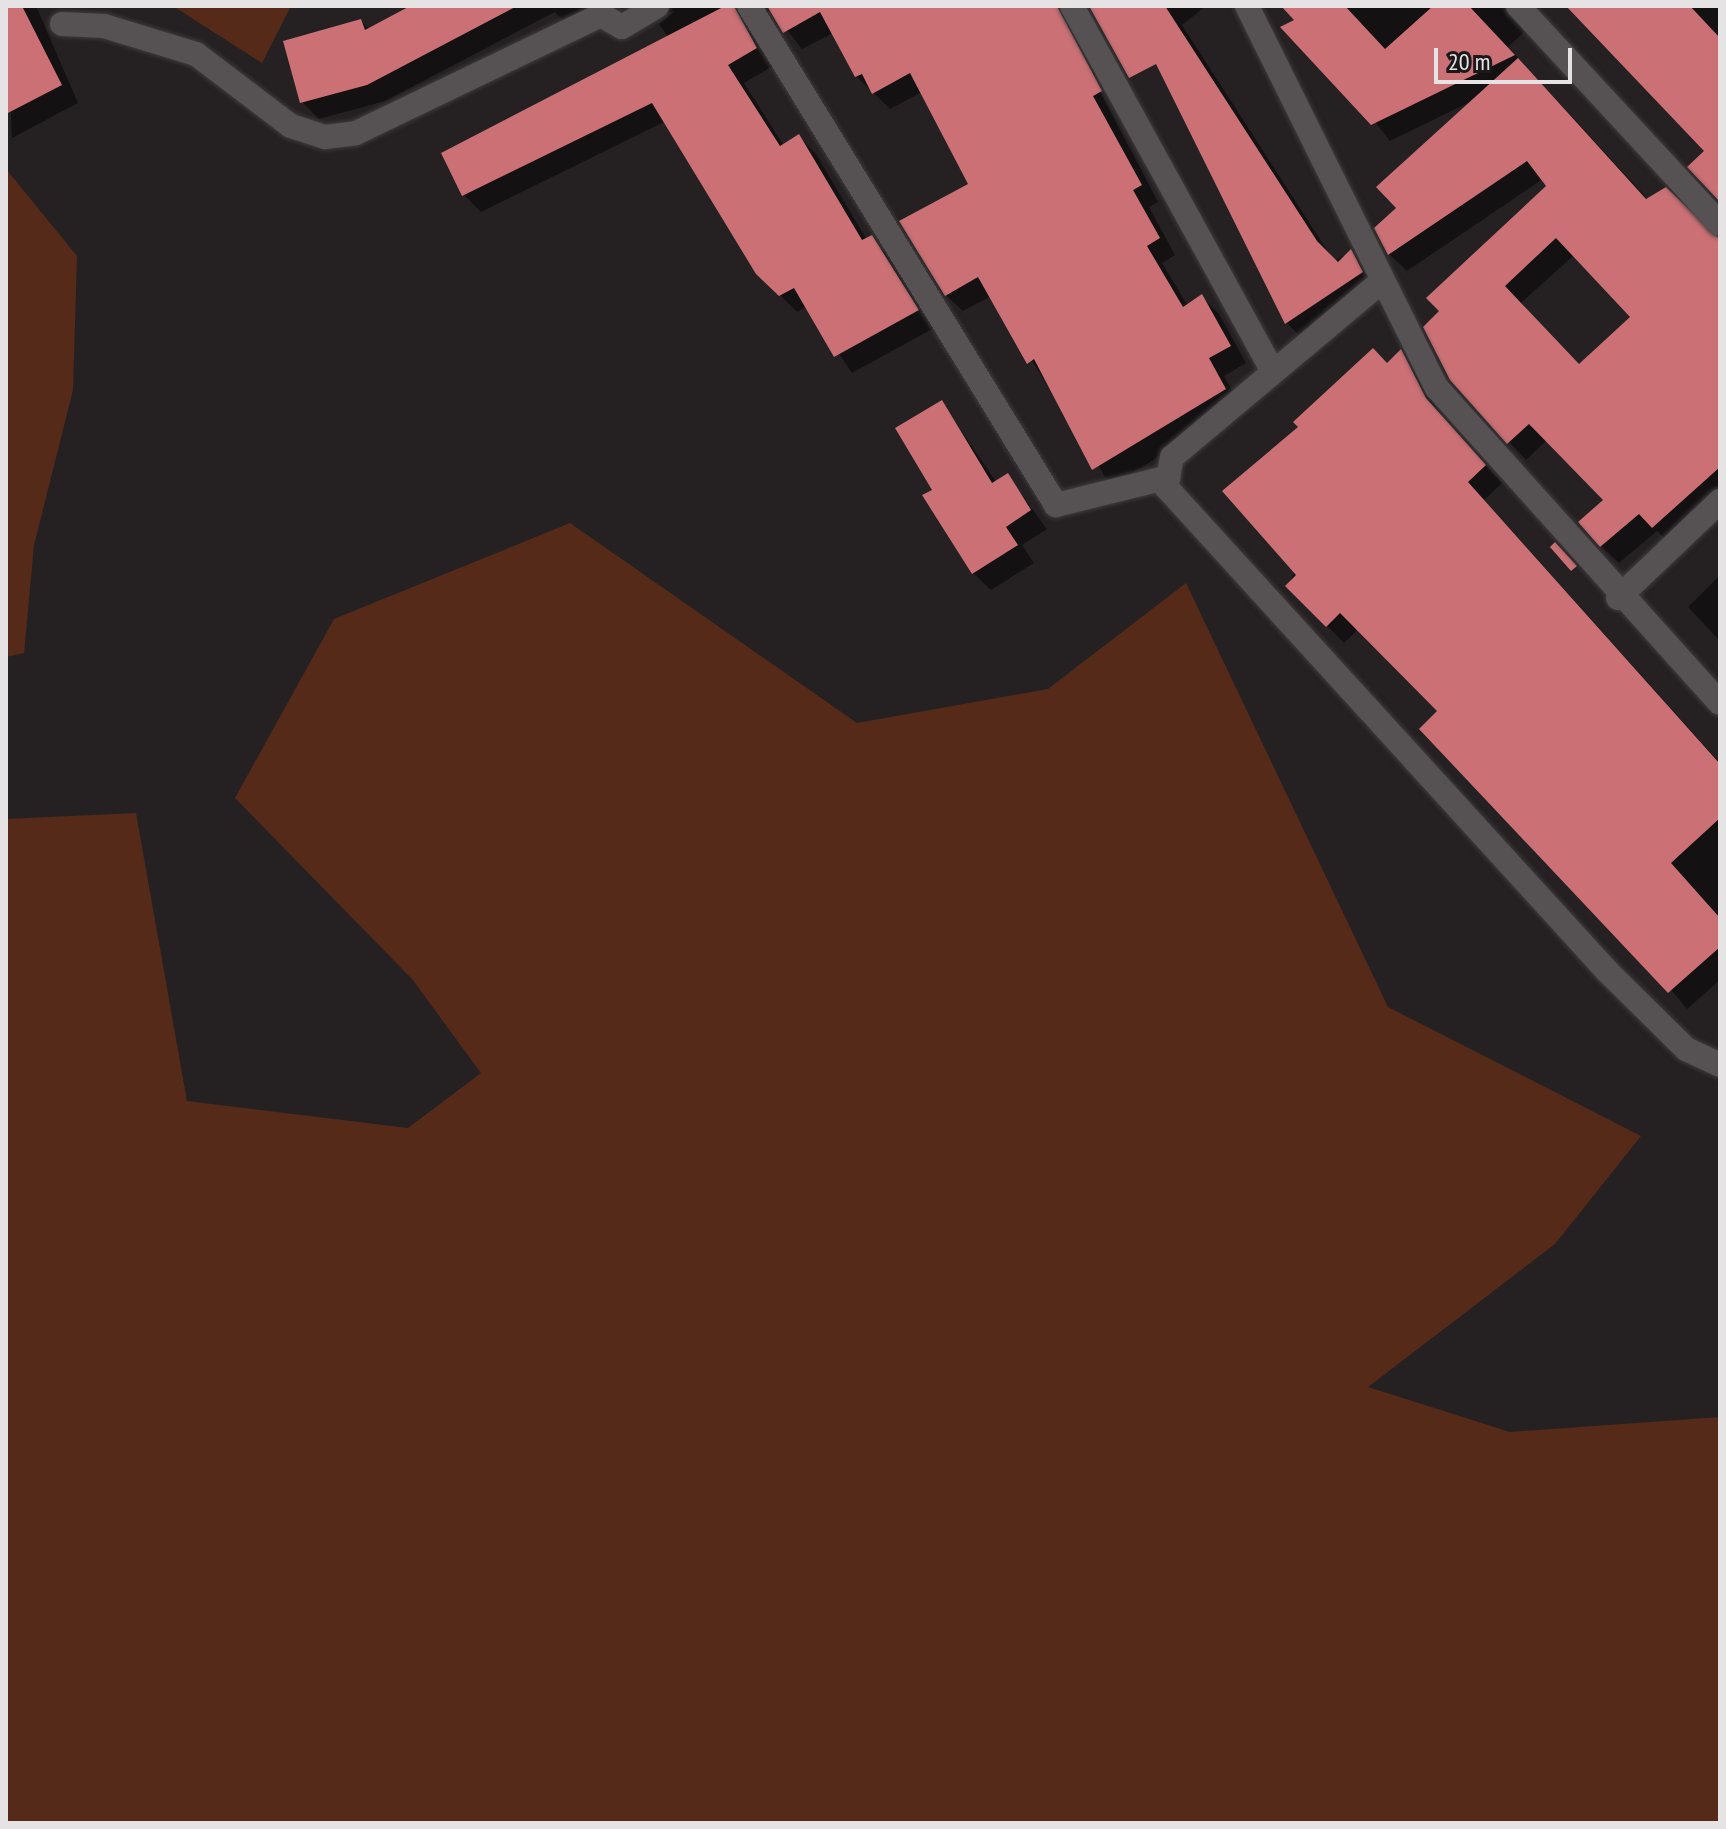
<!DOCTYPE html>
<style>
body{margin:0}
#map{position:relative;width:1726px;height:1829px;overflow:hidden;background:#252122;font-family:"PT Sans Narrow",sans-serif}
div>[style]{position:absolute}
[style*='--x']{left:calc(var(--x)*1px);top:calc(var(--y)*1px);width:calc(var(--w)*1px);rotate:calc(var(--a)*1deg)}
.green>*{inset:0;background:#552a19}
.shadow>*{inset:0;background:#0007}
.building>*{inset:0;background:#cb7175}
.roads{filter:drop-shadow(0 0 2px #3e3b3c) drop-shadow(0 0 2px #3e3b3c)}
.minor>*{height:24px;margin:-12px;padding:0 12px;transform-origin:12px;border-radius:12px;background:#565254}
span{translate:-50% -50%;white-space:nowrap;text-align:center;line-height:1.15;-webkit-text-stroke:8px #1b1819;paint-order:stroke}
.frame{position:absolute;inset:0;border:8px solid #e6e3e4;pointer-events:none}
.scale{position:absolute;left:1434px;top:48px;width:138px;height:36px;box-sizing:border-box;border:4px solid #e6e3e4;border-top:0;padding-left:10px;font-size:24px;line-height:28px;white-space:nowrap;color:#e6e3e4;-webkit-text-stroke:6px #1b1819;paint-order:stroke}
</style>
<div id="map">
<div class="green">
<i style="clip-path:polygon(173px 6px,291px 6px,262px 63px)"></i>
<i style="clip-path:polygon(6px 169px,77px 256px,73px 390px,34px 545px,24px 653px,6px 657px)"></i>
<i style="clip-path:polygon(570px 523px,857px 723px,1048px 689px,1186px 583px,1388px 1007px,1641px 1136px,1555px 1244px,1368px 1387px,1510px 1432px,1720px 1417px,1720px 1823px,6px 1823px,6px 819px,136px 813px,187px 1101px,408px 1128px,481px 1073px,412px 979px,235px 798px,334px 619px)"></i>
</div>
<div class="shadow">
<i style="clip-path:polygon(6px 6px,36px 6px,78px 103px,12px 138px)"></i>
<i style="clip-path:polygon(415px 6px,607px 6px,567px 24px,555px 12px,385px 101px,319px 119px,302px 102px,286px 42px,361px 21px,370px 30px)"></i>
<i style="clip-path:polygon(650px 6px,1055px 6px,1158px 202px,1149px 207px,1175px 255px,1162px 263px,1188px 306px,1202px 297px,1219px 314px,1246px 363px,1224px 376px,1241px 406px,1111px 486px,991px 296px,963px 311px,946px 295px,971px 185px,922px 92px,890px 109px,856px 76px,833px 33px,802px 49px,773px 12px,759px 9px,773px 66px,744px 83px,784px 146px,799px 137px,816px 154px,867px 240px,889px 254px,934px 328px,852px 373px,807px 306px,797px 312px,758px 273px,666px 121px,481px 212px,464px 195px,671px 41px,659px 24px,675px 11px,659px 15px)"></i>
<i style="clip-path:polygon(1129px 6px,1206px 6px,1182px 25px,1334px 261px,1351px 252px,1378px 290px,1304px 340px,1287px 323px)"></i>
<i style="clip-path:polygon(evenodd,1284px 6px,1551px 6px,1524px 12px,1523px 33px,1508px 47px,1720px 278px,1720px 500px,1671px 544px,1657px 531px,1619px 563px,1601px 546px,1605px 500px,1547px 440px,1526px 460px,1451px 378px,1549px 186px,1543px 179px,1407px 271px,1389px 254px,1399px 208px,1470px 102px,1390px 141px,1284px 6px,1574px 255px,1633px 317px,1579px 367px,1520px 304px,1574px 255px)"></i>
<i style="clip-path:polygon(1569px 6px,1720px 6px,1720px 199px,1707px 151px)"></i>
<i style="clip-path:polygon(1401px 352px,1443px 418px,1502px 483px,1484px 500px,1720px 763px,1720px 980px,1687px 1009px,1440px 711px,1359px 629px,1344px 643px,1288px 586px,1387px 365px)"></i>
<i style="clip-path:polygon(942px 403px,997px 483px,1008px 476px,1047px 529px,1022px 545px,1034px 563px,991px 590px,973px 573px,934px 490px)"></i>
<i style="clip-path:polygon(1720px 575px,1720px 641px,1688px 607px)"></i>
</div>
<div class="building">
<i style="clip-path:polygon(6px 6px,22px 6px,62px 85px,6px 114px)"></i>
<i style="clip-path:polygon(410px 6px,517px 6px,367px 85px,300px 103px,283px 41px,361px 19px,365px 30px)"></i>
<i style="clip-path:polygon(725px 6px,734px 6px,757px 48px,728px 65px,780px 146px,799px 134px,862px 240px,872px 235px,919px 310px,834px 357px,794px 288px,779px 296px,756px 274px,652px 103px,462px 196px,441px 153px)"></i>
<i style="clip-path:polygon(767px 6px,1057px 6px,1102px 91px,1093px 96px,1142px 185px,1133px 190px,1160px 238px,1147px 246px,1183px 307px,1202px 294px,1231px 346px,1209px 358px,1226px 389px,1092px 470px,1034px 359px,1027px 364px,978px 277px,945px 296px,899px 221px,968px 184px,910px 73px,872px 94px,862px 74px,855px 77px,820px 12px,783px 33px)"></i>
<i style="clip-path:polygon(1089px 6px,1165px 6px,1317px 241px,1338px 262px,1351px 249px,1363px 272px,1285px 324px,1156px 64px,1129px 78px)"></i>
<i style="clip-path:polygon(1281px 6px,1345px 6px,1385px 49px,1433px 6px,1469px 6px,1515px 55px,1371px 125px,1280px 27px,1294px 20px)"></i>
<i style="clip-path:polygon(1566px 6px,1690px 6px,1720px 38px,1720px 202px,1687px 167px,1704px 151px)"></i>
<i style="clip-path:polygon(evenodd,1518px 58px,1646px 199px,1666px 187px,1720px 239px,1720px 467px,1652px 528px,1639px 514px,1600px 547px,1578px 522px,1603px 500px,1529px 424px,1507px 444px,1450px 380px,1423px 327px,1439px 311px,1426px 298px,1546px 186px,1527px 161px,1388px 255px,1374px 228px,1396px 208px,1376px 187px,1518px 58px,1556px 238px,1630px 317px,1579px 364px,1505px 286px,1556px 238px)"></i>
<i style="clip-path:polygon(1373px 348px,1387px 363px,1401px 349px,1426px 398px,1486px 465px,1468px 482px,1720px 764px,1720px 818px,1671px 863px,1720px 918px,1720px 947px,1668px 993px,1419px 729px,1437px 711px,1340px 613px,1326px 627px,1285px 586px,1296px 575px,1222px 491px,1298px 427px,1293px 422px)"></i>
<i style="clip-path:polygon(942px 400px,992px 483px,1008px 473px,1031px 510px,1006px 527px,1018px 545px,972px 574px,922px 495px,932px 490px,895px 428px)"></i>
<i style="clip-path:polygon(1555px 542px,1577px 566px,1571px 571px,1550px 547px)"></i>
</div>
<div class="roads">
<div class="minor">
<i style="--x:749;--y:6;--w:586;--a:58.4"></i>
<i style="--x:1056;--y:505;--w:116;--a:-13.9"></i>
<i style="--x:1072;--y:6;--w:417;--a:61.2"></i>
<i style="--x:1247;--y:6;--w:427;--a:63.6"></i>
<i style="--x:1437;--y:388;--w:423;--a:48.1"></i>
<i style="--x:1518;--y:6;--w:297;--a:47.2"></i>
<i style="--x:62;--y:24;--w:42;--a:2.7"></i>
<i style="--x:104;--y:26;--w:96;--a:16.9"></i>
<i style="--x:196;--y:54;--w:119;--a:37.2"></i>
<i style="--x:291;--y:126;--w:36;--a:18"></i>
<i style="--x:325;--y:137;--w:31;--a:-7"></i>
<i style="--x:356;--y:133;--w:272;--a:-25.7"></i>
<i style="--x:601;--y:15;--w:24;--a:30"></i>
<i style="--x:622;--y:27;--w:41;--a:-31"></i>
<i style="--x:1382;--y:281;--w:274;--a:140"></i>
<i style="--x:1172;--y:457;--w:31;--a:101"></i>
<i style="--x:1166;--y:487;--w:655;--a:47.66"></i>
<i style="--x:1607;--y:971;--w:111;--a:44.6"></i>
<i style="--x:1686;--y:1049;--w:38;--a:25"></i>
<i style="--x:1618;--y:598;--w:141;--a:-43.6"></i>
</div>
</div>
<div class="frame"></div>
<div class="scale">20 m</div>
</div>
